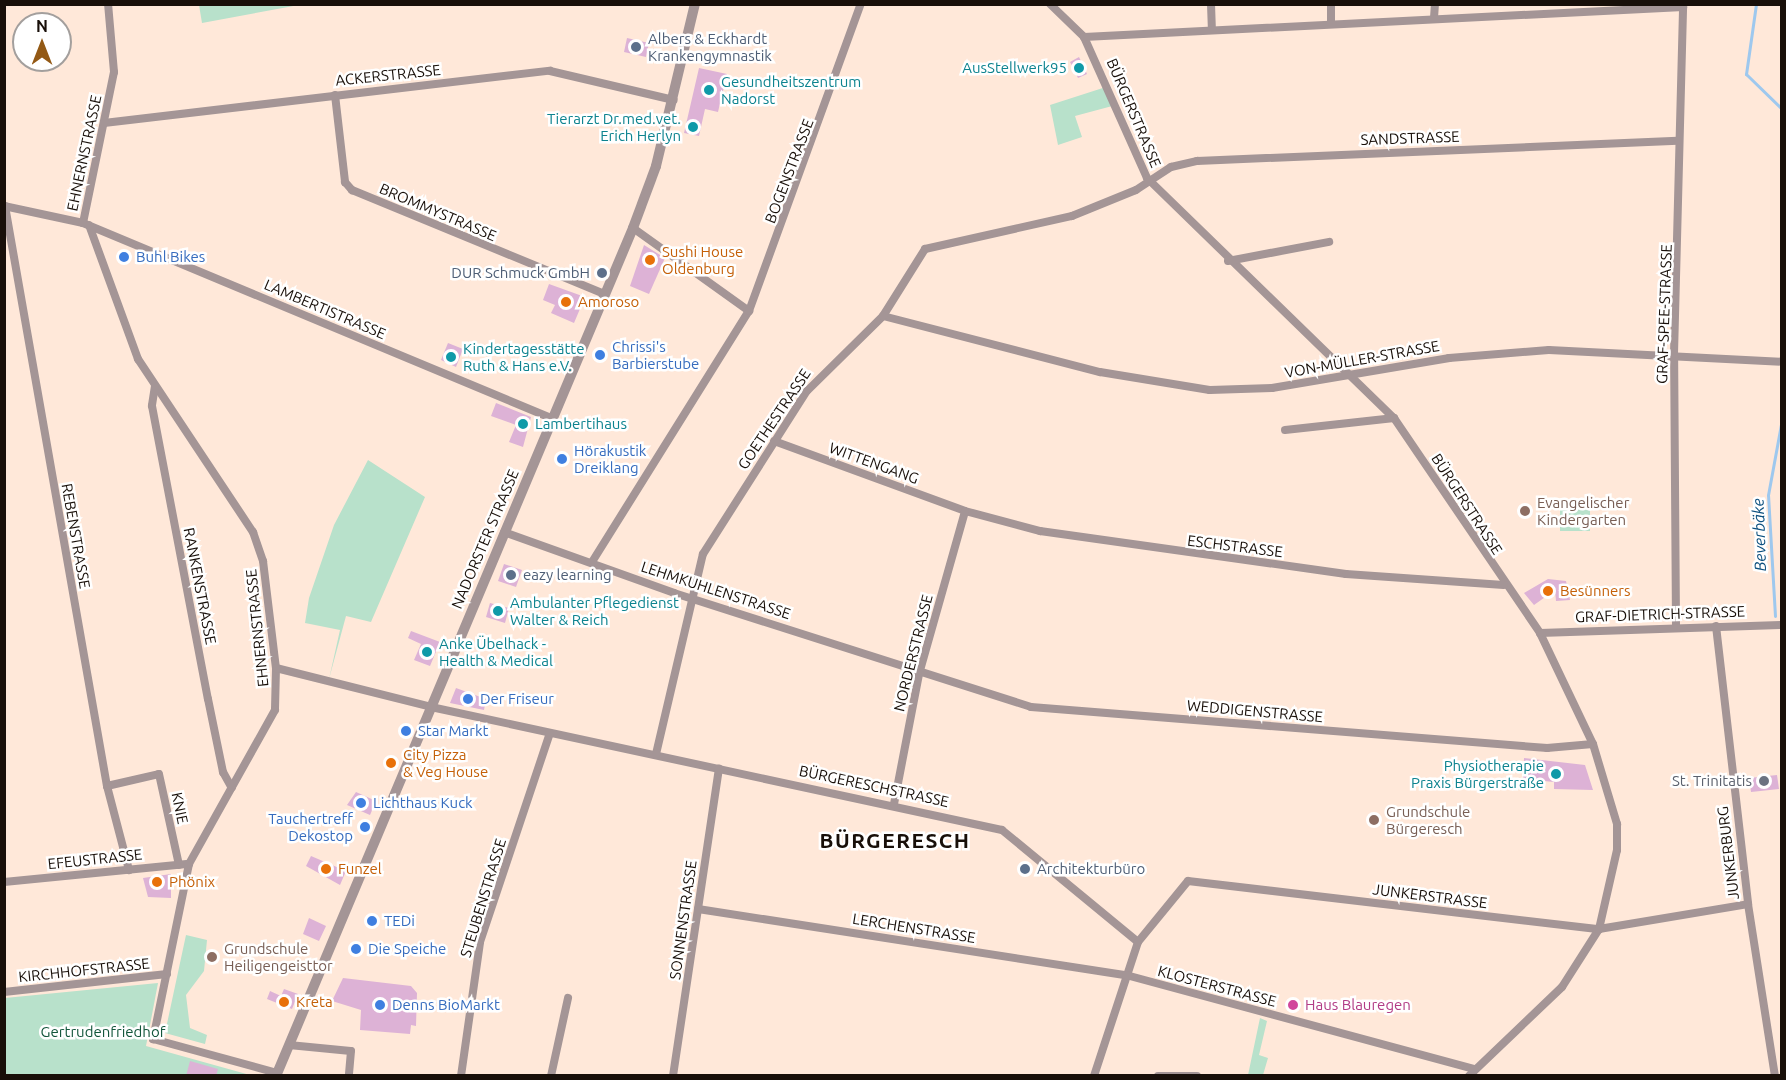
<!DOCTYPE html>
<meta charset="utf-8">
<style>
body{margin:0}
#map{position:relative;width:1786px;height:1080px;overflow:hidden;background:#ffe8d9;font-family:Ubuntu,sans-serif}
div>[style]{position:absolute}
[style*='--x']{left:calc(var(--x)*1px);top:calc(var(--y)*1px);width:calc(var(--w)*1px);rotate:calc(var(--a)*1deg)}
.green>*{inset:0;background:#b8e1cb}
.stream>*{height:3px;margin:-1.5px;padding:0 1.5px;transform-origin:1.5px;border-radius:1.5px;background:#9ec8ee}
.building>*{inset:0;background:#ddb2d6}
.minor>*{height:8px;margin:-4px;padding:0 4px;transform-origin:4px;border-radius:4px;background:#a49596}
.tertiary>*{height:10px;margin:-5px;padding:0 5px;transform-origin:5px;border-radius:5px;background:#a49596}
.dots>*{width:16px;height:16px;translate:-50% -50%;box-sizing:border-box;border:3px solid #fff;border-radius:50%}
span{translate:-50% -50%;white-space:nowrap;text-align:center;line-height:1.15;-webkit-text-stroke:5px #fff;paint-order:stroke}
.service-label{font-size:15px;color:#4e5e75}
.left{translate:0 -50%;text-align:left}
.right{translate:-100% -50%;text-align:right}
.culture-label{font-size:15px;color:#0d838f}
.street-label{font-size:15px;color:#180f09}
.food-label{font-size:15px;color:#c56008}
.shop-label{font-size:15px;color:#366cbe}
.education-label{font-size:15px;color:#785e54}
.worship-label{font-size:15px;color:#5b616d}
.hotel-label{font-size:15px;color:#b23c85}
.park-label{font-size:15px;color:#13563b}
.water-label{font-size:16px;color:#0d507f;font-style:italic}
.district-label{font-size:21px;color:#180f09;font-weight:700;letter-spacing:1.5px}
.frame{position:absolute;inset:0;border:6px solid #180f09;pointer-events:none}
.north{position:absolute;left:12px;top:12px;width:60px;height:60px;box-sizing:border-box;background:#fff;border:2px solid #a39f9d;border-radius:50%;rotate:0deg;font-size:16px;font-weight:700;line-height:24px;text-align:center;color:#180f09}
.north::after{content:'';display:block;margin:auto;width:21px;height:27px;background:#935915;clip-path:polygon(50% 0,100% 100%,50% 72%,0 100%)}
</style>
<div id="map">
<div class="green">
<i style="clip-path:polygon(299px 5px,202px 23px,199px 5px,299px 4px)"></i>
<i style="clip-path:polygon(1109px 86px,1116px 105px,1075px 116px,1082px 137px,1058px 145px,1050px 105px)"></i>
<i style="clip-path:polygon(368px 460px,425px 497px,371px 622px,346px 616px,329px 679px,340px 630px,305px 623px,309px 598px,334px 525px)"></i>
<i style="clip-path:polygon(1560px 502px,1590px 502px,1590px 531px,1560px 531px)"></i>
<i style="clip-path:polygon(186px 935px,207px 940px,204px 971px,186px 995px,190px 1028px,207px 1035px,205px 1044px,165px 1033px)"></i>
<i style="clip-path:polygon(158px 983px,146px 1046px,250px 1075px,5px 1076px,5px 998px)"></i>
<i style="clip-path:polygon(1260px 1018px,1267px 1021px,1259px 1055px,1268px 1058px,1263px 1075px,1248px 1075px)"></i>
</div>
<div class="stream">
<i style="--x:1756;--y:4;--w:71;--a:98.1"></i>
<i style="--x:1746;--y:74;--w:50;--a:44.2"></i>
<i style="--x:1775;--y:616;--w:121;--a:-93.3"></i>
<i style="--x:1768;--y:495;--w:77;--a:-79.6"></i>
</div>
<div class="building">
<i style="clip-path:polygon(627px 38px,649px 43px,646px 57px,624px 52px)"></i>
<i style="clip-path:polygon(1079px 57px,1087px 74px,1078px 78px,1070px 62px)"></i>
<i style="clip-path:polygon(699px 68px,727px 74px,718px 112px,705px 109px,699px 136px,684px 133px)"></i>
<i style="clip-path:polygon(644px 245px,665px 258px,649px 294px,630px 286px)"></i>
<i style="clip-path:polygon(549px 284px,585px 297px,574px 323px,551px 313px,555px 305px,543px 300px)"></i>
<i style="clip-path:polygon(448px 343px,463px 349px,456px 367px,441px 360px)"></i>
<i style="clip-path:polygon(496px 403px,531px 417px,523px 447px,509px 442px,516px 425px,491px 416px)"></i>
<i style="clip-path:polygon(504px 564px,522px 570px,516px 587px,498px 581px)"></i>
<i style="clip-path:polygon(1548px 579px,1566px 581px,1570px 600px,1556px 601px,1555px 590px,1534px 605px,1524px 593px)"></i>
<i style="clip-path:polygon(490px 603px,509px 608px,505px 623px,486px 617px)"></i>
<i style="clip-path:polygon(411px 631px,440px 642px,430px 666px,414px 660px,421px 644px,408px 638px)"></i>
<i style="clip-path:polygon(456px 688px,486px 699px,484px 710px,450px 703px)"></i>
<i style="clip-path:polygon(1524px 758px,1585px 765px,1593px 790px,1554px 789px,1554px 782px,1523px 779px)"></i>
<i style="clip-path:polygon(1777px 775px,1779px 789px,1751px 792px,1749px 778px)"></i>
<i style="clip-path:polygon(356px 792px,376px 801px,370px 815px,347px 805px)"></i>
<i style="clip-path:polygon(311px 856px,346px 871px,340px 885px,306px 866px)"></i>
<i style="clip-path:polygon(171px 874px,171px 898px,148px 897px,143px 878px)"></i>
<i style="clip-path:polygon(309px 918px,326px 926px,319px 941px,303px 934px)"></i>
<i style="clip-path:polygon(343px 978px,411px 986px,417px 993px,416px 1026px,411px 1025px,410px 1034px,360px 1030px,361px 1010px,332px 1001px)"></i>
<i style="clip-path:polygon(284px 989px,298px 994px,292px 1009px,267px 999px,270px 991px,281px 996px)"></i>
<i style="clip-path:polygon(190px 1061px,218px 1069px,216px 1076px,186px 1076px)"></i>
</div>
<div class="minor">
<i style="--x:1050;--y:4;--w:47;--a:44.1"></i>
<i style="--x:1084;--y:37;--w:154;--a:65.9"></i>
<i style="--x:1147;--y:178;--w:344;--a:44.2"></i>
<i style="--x:1394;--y:418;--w:260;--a:55.8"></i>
<i style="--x:1540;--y:633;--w:123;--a:64.5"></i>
<i style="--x:1593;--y:744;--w:84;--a:73.3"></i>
<i style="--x:1617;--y:824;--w:26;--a:90"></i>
<i style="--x:1617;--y:850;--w:81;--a:102.8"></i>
<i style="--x:1599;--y:929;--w:69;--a:122.5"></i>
<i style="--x:1562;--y:987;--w:129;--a:136.3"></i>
<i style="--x:1211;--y:4;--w:26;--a:88"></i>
<i style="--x:1331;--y:4;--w:19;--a:90"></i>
<i style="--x:1434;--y:18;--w:14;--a:-86"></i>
<i style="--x:1084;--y:37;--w:600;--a:-2.87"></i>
<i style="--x:335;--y:95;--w:88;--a:83.4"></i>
<i style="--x:345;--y:182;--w:11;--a:49"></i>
<i style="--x:352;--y:190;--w:273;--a:22.4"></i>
<i style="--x:104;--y:123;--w:449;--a:-6.7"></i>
<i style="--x:550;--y:71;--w:127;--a:13.2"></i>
<i style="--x:4;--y:206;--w:81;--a:12.1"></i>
<i style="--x:83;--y:223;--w:507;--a:22.62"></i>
<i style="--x:5;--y:206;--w:589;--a:80.03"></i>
<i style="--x:107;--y:786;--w:87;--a:75.3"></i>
<i style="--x:83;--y:223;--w:154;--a:-78.4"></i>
<i style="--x:114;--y:72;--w:68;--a:-95"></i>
<i style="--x:89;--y:225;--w:143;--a:69.9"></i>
<i style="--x:138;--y:359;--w:208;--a:56.4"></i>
<i style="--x:253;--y:532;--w:31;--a:71"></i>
<i style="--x:263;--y:561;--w:108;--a:83.1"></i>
<i style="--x:276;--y:668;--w:42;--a:91.4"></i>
<i style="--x:275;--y:710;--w:176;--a:119.2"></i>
<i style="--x:189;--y:864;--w:179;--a:101.6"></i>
<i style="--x:153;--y:1039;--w:129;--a:15.3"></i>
<i style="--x:633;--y:228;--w:143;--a:35.6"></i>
<i style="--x:1228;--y:261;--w:103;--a:-10.7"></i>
<i style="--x:883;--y:316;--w:224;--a:14.5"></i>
<i style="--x:1100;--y:372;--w:111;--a:9.3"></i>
<i style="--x:1210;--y:390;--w:62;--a:-1.8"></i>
<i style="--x:1272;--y:388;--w:180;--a:-9.6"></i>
<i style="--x:1449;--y:358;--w:100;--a:-4.6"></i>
<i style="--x:1549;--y:350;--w:233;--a:2.9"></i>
<i style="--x:155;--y:386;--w:20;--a:99"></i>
<i style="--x:152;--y:406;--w:298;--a:79.2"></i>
<i style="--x:208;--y:699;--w:75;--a:78.4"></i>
<i style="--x:223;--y:772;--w:18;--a:61"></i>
<i style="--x:1285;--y:430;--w:110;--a:-6.3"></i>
<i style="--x:774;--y:441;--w:203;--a:20.1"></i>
<i style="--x:965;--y:511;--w:78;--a:14.9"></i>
<i style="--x:1040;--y:531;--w:309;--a:8"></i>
<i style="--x:1346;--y:574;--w:158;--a:4"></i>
<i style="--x:504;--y:532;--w:181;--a:19.7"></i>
<i style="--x:674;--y:593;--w:375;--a:17.7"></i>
<i style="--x:1031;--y:707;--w:518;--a:4.54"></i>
<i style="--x:1547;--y:748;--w:46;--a:-5"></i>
<i style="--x:592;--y:562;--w:296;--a:-58"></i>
<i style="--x:749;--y:311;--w:327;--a:-70"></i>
<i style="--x:1676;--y:625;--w:271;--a:-90.4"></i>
<i style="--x:1674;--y:354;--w:350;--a:-88.5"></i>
<i style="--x:1716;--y:626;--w:280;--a:83.4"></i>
<i style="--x:1748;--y:904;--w:174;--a:81.1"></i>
<i style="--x:1540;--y:633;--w:242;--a:-1.9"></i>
<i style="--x:276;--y:668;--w:160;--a:14.1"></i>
<i style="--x:431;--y:707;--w:584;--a:12.16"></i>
<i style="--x:1002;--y:830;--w:176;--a:39.5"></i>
<i style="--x:1138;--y:942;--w:141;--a:108.2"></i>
<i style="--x:656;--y:754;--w:205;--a:-76.8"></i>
<i style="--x:703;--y:554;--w:193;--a:-57.5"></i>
<i style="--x:807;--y:391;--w:107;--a:-44.6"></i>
<i style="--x:883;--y:316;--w:79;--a:-57.9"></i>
<i style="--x:925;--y:249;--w:151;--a:-12.7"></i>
<i style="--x:1072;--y:216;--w:69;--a:-22.1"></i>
<i style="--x:1136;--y:190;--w:42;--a:-33.3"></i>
<i style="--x:1171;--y:167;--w:27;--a:-13"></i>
<i style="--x:1197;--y:161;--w:481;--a:-2.4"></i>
<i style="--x:107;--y:786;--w:53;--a:-13"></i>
<i style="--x:159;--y:774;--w:93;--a:77.6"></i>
<i style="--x:894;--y:804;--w:132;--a:-79.1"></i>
<i style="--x:919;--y:674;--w:169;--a:-74.2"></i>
<i style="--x:4;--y:882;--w:186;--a:-5.6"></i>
<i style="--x:698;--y:909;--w:433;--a:8.8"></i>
<i style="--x:1126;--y:975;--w:361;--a:15.1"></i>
<i style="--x:1138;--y:942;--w:79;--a:-50.7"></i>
<i style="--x:1188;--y:881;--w:414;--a:6.7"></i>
<i style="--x:1599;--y:929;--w:151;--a:-9.5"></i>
<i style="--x:4;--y:992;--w:164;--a:-6.3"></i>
<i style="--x:289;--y:1045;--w:62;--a:5.5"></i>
<i style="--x:351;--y:1051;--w:25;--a:95"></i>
<i style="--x:461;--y:1076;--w:135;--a:-81.9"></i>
<i style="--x:480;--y:942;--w:220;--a:-71.5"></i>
<i style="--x:551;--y:1076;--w:80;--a:-77.7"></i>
<i style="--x:673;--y:1076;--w:311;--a:-81.5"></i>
<i style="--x:1158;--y:1076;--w:39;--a:0"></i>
</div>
<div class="tertiary">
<i style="--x:276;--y:1076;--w:920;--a:-67.17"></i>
<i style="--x:633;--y:228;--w:66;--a:-69.6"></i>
<i style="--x:656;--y:166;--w:167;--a:-76.5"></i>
</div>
<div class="dots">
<i style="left:636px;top:47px;background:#5c6f8a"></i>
<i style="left:1079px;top:68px;background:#0f9aa8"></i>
<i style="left:709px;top:90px;background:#0f9aa8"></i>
<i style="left:693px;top:127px;background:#0f9aa8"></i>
<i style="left:124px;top:257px;background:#3f7fe0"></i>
<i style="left:650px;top:260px;background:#e8710a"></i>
<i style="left:602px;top:273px;background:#5c6f8a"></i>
<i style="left:566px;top:302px;background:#e8710a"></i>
<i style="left:600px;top:355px;background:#3f7fe0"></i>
<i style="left:451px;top:357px;background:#0f9aa8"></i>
<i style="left:523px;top:424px;background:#0f9aa8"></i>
<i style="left:562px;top:459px;background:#3f7fe0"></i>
<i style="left:1525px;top:511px;background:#8d6e63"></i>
<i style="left:511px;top:575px;background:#5c6f8a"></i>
<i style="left:1548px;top:591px;background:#e8710a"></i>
<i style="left:498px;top:611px;background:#0f9aa8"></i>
<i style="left:427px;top:652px;background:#0f9aa8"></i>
<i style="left:468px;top:699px;background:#3f7fe0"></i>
<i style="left:406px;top:731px;background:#3f7fe0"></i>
<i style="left:391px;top:763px;background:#e8710a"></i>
<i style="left:1556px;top:774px;background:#0f9aa8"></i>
<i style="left:1764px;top:781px;background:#6b7280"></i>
<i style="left:361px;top:803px;background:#3f7fe0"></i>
<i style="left:1374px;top:820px;background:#8d6e63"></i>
<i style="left:365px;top:827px;background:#3f7fe0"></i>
<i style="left:326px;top:869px;background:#e8710a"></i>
<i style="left:1025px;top:869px;background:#5c6f8a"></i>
<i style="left:157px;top:882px;background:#e8710a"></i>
<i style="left:372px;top:921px;background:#3f7fe0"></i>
<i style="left:356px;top:949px;background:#3f7fe0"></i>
<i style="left:212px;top:957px;background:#8d6e63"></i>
<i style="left:284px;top:1002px;background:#e8710a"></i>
<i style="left:380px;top:1005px;background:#3f7fe0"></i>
<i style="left:1293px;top:1005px;background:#d1479c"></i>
</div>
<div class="service-label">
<span class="left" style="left:648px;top:47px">Albers &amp; Eckhardt<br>Krankengymnastik</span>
<span class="right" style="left:590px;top:273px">DUR Schmuck GmbH</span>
<span class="left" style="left:523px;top:575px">eazy learning</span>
<span class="left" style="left:1037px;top:869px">Architekturbüro</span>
</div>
<div class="culture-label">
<span class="right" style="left:1067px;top:68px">AusStellwerk95</span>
<span class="left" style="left:721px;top:90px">Gesundheitszentrum<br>Nadorst</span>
<span class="right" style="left:681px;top:127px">Tierarzt Dr.med.vet.<br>Erich Herlyn</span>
<span class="left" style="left:463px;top:357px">Kindertagesstätte<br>Ruth &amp; Hans e.V.</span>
<span class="left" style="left:535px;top:424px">Lambertihaus</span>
<span class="left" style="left:510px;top:611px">Ambulanter Pflegedienst<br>Walter &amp; Reich</span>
<span class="left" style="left:439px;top:652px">Anke Übelhack -<br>Health &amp; Medical</span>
<span class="right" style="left:1544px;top:774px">Physiotherapie<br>Praxis Bürgerstraße</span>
</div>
<div class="street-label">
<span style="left:388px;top:75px;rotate:-6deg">ACKERSTRASSE</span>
<span style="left:1134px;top:113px;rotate:67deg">BÜRGERSTRASSE</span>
<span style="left:1410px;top:138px;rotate:-2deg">SANDSTRASSE</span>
<span style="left:84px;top:153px;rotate:-78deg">EHNERNSTRASSE</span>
<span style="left:789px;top:171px;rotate:-69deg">BOGENSTRASSE</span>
<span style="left:438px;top:212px;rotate:23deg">BROMMYSTRASSE</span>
<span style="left:325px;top:309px;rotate:23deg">LAMBERTISTRASSE</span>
<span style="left:1664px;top:314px;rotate:-88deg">GRAF-SPEE-STRASSE</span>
<span style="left:1362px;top:359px;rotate:-10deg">VON-MÜLLER-STRASSE</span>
<span style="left:774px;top:419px;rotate:-56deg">GOETHESTRASSE</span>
<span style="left:874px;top:463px;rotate:20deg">WITTENGANG</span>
<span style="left:1467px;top:504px;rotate:57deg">BÜRGERSTRASSE</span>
<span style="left:76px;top:536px;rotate:80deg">REBENSTRASSE</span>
<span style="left:485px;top:539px;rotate:-67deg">NADORSTER STRASSE</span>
<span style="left:1235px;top:546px;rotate:7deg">ESCHSTRASSE</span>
<span style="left:200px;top:586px;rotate:79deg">RANKENSTRASSE</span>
<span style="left:716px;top:590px;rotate:18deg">LEHMKUHLENSTRASSE</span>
<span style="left:1660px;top:614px;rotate:-2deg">GRAF-DIETRICH-STRASSE</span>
<span style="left:257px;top:628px;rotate:-96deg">EHNERNSTRASSE</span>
<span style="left:913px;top:653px;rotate:-76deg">NORDERSTRASSE</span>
<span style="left:1255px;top:711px;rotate:5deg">WEDDIGENSTRASSE</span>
<span style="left:874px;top:786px;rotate:12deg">BÜRGERESCHSTRASSE</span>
<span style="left:180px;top:808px;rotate:78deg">KNIE</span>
<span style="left:1728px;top:853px;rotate:-97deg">JUNKERBURG</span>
<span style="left:95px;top:859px;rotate:-6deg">EFEUSTRASSE</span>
<span style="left:1430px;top:896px;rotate:7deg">JUNKERSTRASSE</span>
<span style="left:483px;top:898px;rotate:-73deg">STEUBENSTRASSE</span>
<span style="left:683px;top:920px;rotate:-82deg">SONNENSTRASSE</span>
<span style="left:914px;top:928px;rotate:9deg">LERCHENSTRASSE</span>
<span style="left:84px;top:970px;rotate:-6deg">KIRCHHOFSTRASSE</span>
<span style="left:1217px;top:986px;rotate:15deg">KLOSTERSTRASSE</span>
</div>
<div class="food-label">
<span class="left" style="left:662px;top:260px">Sushi House<br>Oldenburg</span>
<span class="left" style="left:578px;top:302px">Amoroso</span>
<span class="left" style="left:1560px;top:591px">Besünners</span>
<span class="left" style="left:403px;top:763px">City Pizza<br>&amp; Veg House</span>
<span class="left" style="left:338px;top:869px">Funzel</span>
<span class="left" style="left:169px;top:882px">Phönix</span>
<span class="left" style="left:296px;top:1002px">Kreta</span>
</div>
<div class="shop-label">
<span class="left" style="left:136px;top:257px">Buhl Bikes</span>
<span class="left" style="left:612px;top:355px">Chrissi's<br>Barbierstube</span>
<span class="left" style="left:574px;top:459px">Hörakustik<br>Dreiklang</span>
<span class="left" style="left:480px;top:699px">Der Friseur</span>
<span class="left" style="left:418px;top:731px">Star Markt</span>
<span class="left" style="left:373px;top:803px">Lichthaus Kuck</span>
<span class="right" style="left:353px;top:827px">Tauchertreff<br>Dekostop</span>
<span class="left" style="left:384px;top:921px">TEDi</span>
<span class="left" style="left:368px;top:949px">Die Speiche</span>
<span class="left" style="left:392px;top:1005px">Denns BioMarkt</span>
</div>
<div class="education-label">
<span class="left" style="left:1537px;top:511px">Evangelischer<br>Kindergarten</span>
<span class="left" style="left:1386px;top:820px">Grundschule<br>Bürgeresch</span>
<span class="left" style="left:224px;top:957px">Grundschule<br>Heiligengeisttor</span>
</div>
<div class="worship-label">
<span class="right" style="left:1752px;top:781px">St. Trinitatis</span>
</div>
<div class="hotel-label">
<span class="left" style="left:1305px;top:1005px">Haus Blauregen</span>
</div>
<div class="park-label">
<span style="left:103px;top:1032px">Gertrudenfriedhof</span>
</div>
<div class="water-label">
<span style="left:1759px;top:535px;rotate:-92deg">Beverbäke</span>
</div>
<div class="district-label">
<span style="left:895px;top:840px">BÜRGERESCH</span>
</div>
<div class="frame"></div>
<div class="north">N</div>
</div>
